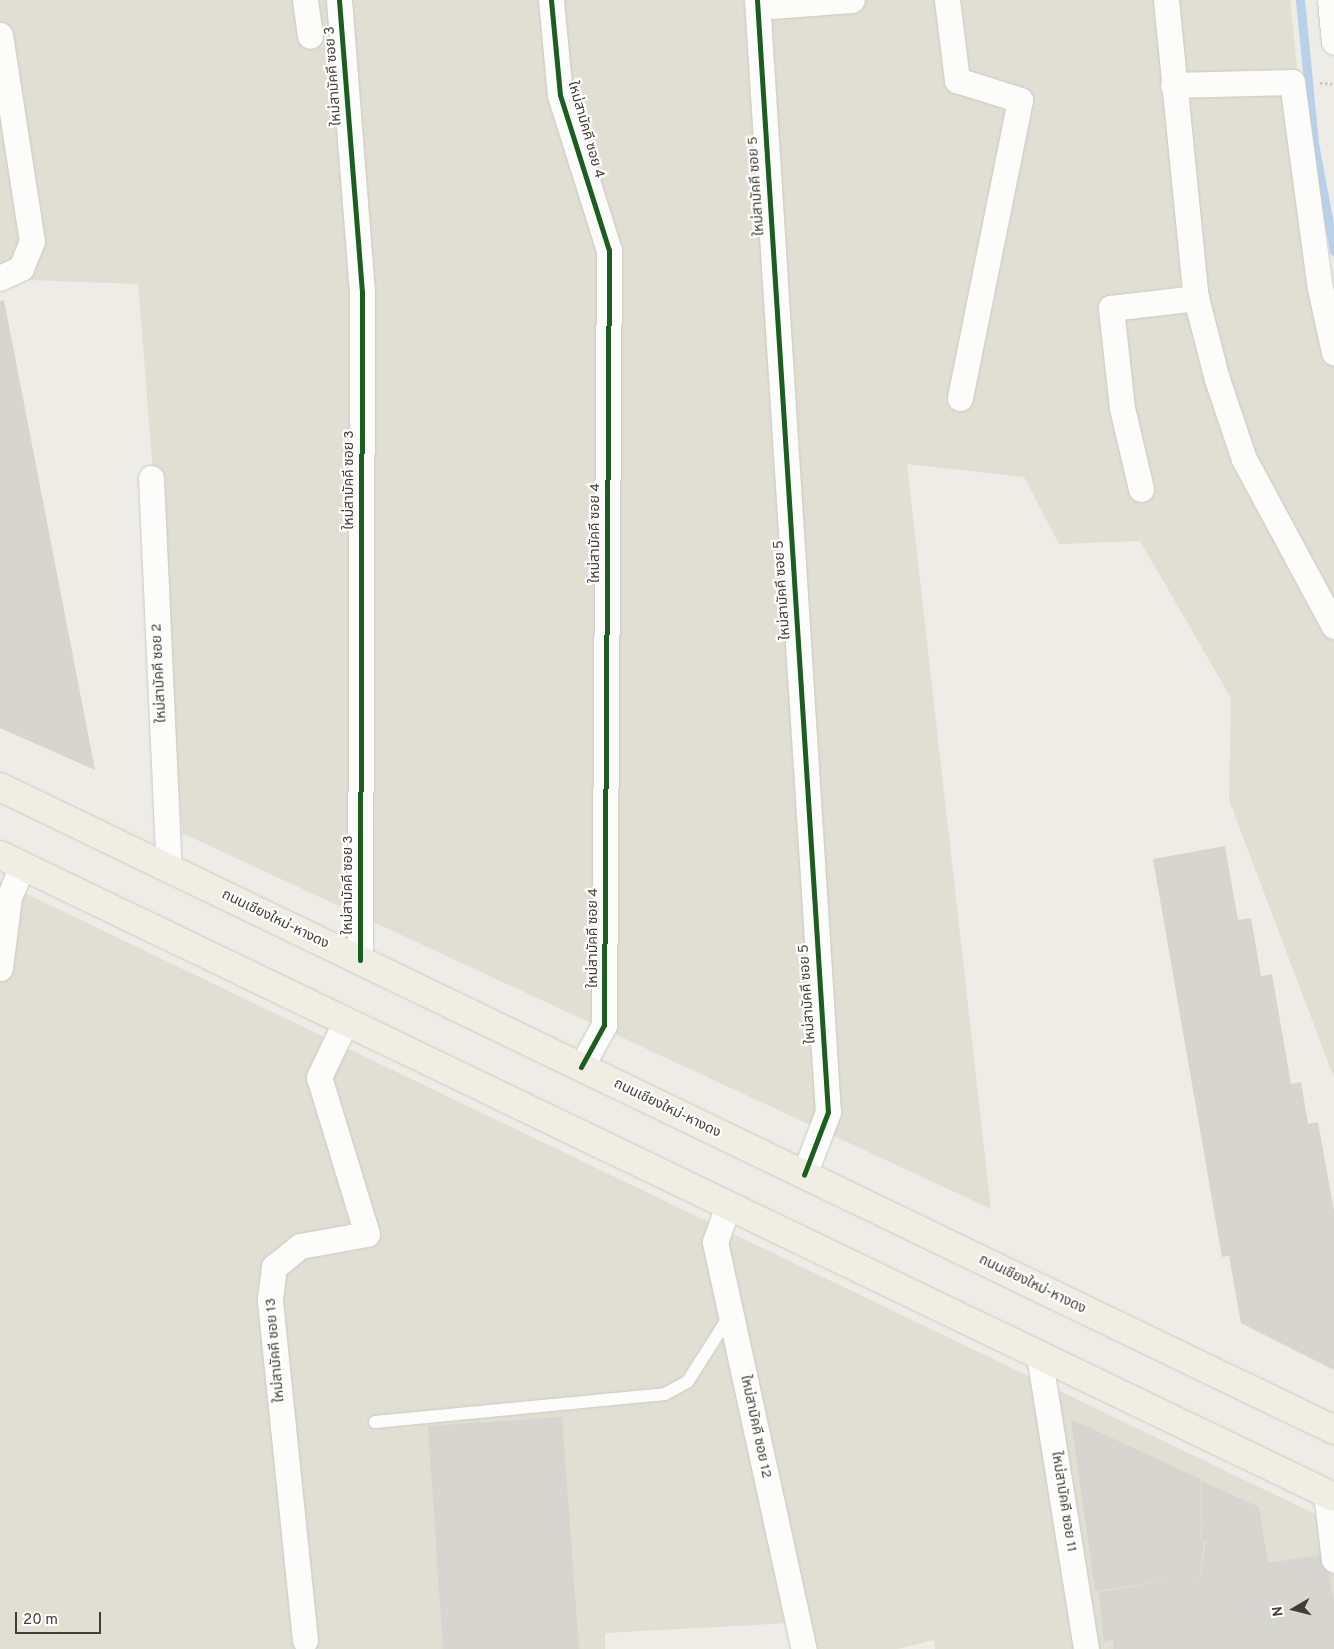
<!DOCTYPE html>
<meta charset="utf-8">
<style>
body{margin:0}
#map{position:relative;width:1334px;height:1649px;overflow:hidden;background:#eeece6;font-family:Overpass,"Noto Sans Thai",sans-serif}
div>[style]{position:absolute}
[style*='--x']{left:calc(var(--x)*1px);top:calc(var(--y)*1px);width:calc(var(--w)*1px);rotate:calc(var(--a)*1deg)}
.residential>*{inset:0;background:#e1ded3}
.stream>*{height:9px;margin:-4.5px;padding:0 4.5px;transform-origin:4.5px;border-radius:4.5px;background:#b8d1ea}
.building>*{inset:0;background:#d7d5cf}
.path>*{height:3px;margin-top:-1.5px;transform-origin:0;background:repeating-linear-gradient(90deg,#cccbc6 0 2.5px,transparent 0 5px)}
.roads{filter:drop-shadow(0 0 1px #cccac4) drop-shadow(0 0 1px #cccac4)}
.service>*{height:12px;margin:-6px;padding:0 6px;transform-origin:6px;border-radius:6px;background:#fcfcfb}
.minor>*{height:25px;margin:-12.5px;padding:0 12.5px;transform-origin:12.5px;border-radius:12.5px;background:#fcfcfb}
.primary>*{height:28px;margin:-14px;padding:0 14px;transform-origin:14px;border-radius:14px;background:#f0ede2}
.cycleway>*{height:5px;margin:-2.5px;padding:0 2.5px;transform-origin:2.5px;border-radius:2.5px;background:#1b5e20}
span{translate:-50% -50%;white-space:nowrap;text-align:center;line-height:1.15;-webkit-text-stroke:4.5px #fff;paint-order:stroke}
.street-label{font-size:14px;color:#423e34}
.north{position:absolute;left:1269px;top:1584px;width:50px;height:50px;-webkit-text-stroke:4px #fff;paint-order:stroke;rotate:262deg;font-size:14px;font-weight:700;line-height:20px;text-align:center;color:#423e34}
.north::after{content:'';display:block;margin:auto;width:18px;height:22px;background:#423e34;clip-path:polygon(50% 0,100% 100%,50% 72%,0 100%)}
.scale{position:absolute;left:15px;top:1612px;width:86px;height:22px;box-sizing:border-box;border:2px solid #423e34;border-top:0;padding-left:6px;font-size:15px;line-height:18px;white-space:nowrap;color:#423e34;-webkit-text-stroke:4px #fff;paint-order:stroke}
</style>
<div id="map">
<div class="residential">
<i style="clip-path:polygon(0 0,1290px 0,1300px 95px,1334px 315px,1334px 1078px,1229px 800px,1231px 698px,1140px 541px,1059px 544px,1024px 477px,907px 464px,991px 1209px,182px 833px,138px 284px,0 279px)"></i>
<i style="clip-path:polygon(0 881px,1334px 1523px,1334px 1649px,935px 1649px,934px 1640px,898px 1649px,794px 1649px,790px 1623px,605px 1633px,605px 1649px,0 1649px)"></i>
</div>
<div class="stream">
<i style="--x:1300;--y:0;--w:144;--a:84.4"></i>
<i style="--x:1314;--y:143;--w:110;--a:79.5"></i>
</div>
<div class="building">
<i style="clip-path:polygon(4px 300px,95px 770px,0 728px,0 301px)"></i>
<i style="clip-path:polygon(1225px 846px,1238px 920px,1251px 918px,1261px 976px,1272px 974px,1291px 1084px,1301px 1082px,1308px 1124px,1318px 1122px,1334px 1211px,1334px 1370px,1241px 1323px,1229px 1256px,1222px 1257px,1153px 859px)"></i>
<i style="clip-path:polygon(562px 1417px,579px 1649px,443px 1649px,428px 1426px)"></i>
<i style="clip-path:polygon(1071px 1419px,1200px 1479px,1201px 1542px,1204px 1542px,1198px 1592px,1206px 1542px,1208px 1541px,1202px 1541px,1201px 1481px,1259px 1507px,1268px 1563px,1325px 1554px,1334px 1602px,1334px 1649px,1113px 1649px,1114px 1639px,1104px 1642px,1099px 1592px,1184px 1578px,1095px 1591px)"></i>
</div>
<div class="path">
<i style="--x:1320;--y:83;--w:14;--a:4"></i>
</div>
<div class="roads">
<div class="service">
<i style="--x:375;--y:1422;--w:291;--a:-5.5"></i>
<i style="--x:665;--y:1394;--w:26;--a:-29"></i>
<i style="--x:688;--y:1381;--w:78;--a:-57.5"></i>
</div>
<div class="minor">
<i style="--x:305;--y:0;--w:36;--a:82"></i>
<i style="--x:339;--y:0;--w:293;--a:85.5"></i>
<i style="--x:362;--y:292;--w:668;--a:90.17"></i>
<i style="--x:551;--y:0;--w:95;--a:84.6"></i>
<i style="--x:560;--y:95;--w:163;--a:72.5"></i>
<i style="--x:609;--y:250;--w:775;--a:90.37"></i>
<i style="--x:604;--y:1025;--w:48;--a:118.7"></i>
<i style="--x:757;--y:0;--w:1114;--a:86.35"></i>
<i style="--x:828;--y:1112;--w:67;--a:110.9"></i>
<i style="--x:947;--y:0;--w:81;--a:82.9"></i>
<i style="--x:957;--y:80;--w:66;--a:17.6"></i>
<i style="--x:1020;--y:100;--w:304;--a:101.4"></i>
<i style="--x:1166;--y:0;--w:300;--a:84.3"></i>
<i style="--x:1196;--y:298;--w:84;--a:75.5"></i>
<i style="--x:1217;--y:379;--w:84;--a:71.4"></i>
<i style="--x:1244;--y:459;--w:190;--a:61.7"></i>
<i style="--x:1330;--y:0;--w:42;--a:84.6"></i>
<i style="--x:758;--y:7;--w:94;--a:-4.3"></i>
<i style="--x:0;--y:35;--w:208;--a:81.2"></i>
<i style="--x:32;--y:241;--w:29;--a:112"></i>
<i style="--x:21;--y:268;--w:23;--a:155"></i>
<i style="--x:1173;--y:85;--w:119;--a:-1.4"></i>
<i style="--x:1292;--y:82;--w:208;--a:82.3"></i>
<i style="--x:1320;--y:288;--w:66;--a:77.7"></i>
<i style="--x:151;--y:478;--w:390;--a:87.4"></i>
<i style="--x:1141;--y:489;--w:83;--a:-103.2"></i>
<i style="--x:1122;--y:408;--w:101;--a:-96.3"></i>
<i style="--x:1111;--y:308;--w:86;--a:-6.7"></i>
<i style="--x:0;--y:968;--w:72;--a:-82.8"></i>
<i style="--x:9;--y:897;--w:34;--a:-67"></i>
<i style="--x:728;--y:1206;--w:38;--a:110"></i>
<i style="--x:715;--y:1242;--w:417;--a:77.7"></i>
<i style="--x:1039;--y:1355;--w:298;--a:80.9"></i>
<i style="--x:1326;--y:1493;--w:67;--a:83.2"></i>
<i style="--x:305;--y:1640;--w:343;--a:-95.9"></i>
<i style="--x:270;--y:1299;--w:32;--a:-83"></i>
<i style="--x:274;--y:1267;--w:33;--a:-39"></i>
<i style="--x:300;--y:1246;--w:68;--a:-10.2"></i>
<i style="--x:367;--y:1234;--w:164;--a:-107"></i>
<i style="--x:319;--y:1077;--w:62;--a:-64.3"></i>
</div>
<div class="primary">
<i style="--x:0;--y:787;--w:1481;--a:25.73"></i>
<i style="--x:0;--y:855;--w:1480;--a:25.7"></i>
</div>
</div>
<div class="cycleway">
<i style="--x:339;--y:0;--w:293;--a:85.5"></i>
<i style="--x:362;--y:292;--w:668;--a:90.17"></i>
<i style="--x:551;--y:0;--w:95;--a:84.6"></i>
<i style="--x:560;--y:95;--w:163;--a:72.5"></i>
<i style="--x:609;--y:250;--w:775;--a:90.37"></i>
<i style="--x:604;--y:1025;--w:48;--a:118.7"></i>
<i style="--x:757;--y:0;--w:1114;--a:86.35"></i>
<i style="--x:828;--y:1112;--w:67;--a:110.9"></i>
</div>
<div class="street-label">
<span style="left:334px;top:76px;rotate:-94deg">ใหม่สามัคคี ซอย 3</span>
<span style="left:585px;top:130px;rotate:74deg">ใหม่สามัคคี ซอย 4</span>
<span style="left:757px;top:186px;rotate:-94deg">ใหม่สามัคคี ซอย 5</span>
<span style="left:350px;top:480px;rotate:-90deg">ใหม่สามัคคี ซอย 3</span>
<span style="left:596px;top:533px;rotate:-90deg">ใหม่สามัคคี ซอย 4</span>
<span style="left:783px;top:590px;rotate:-94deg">ใหม่สามัคคี ซอย 5</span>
<span style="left:160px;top:673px;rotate:-93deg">ใหม่สามัคคี ซอย 2</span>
<span style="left:349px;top:885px;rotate:-90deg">ใหม่สามัคคี ซอย 3</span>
<span style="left:275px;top:920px;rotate:26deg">ถนนเชียงใหม่-หางดง</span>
<span style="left:594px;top:938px;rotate:-90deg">ใหม่สามัคคี ซอย 4</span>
<span style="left:808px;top:994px;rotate:-94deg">ใหม่สามัคคี ซอย 5</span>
<span style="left:667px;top:1109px;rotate:26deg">ถนนเชียงใหม่-หางดง</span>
<span style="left:1032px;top:1285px;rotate:26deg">ถนนเชียงใหม่-หางดง</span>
<span style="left:276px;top:1350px;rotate:-95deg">ใหม่สามัคคี ซอย 13</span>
<span style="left:755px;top:1427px;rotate:78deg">ใหม่สามัคคี ซอย 12</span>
<span style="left:1063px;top:1502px;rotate:81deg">ใหม่สามัคคี ซอย 11</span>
</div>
<div class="north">N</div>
<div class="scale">20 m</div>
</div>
